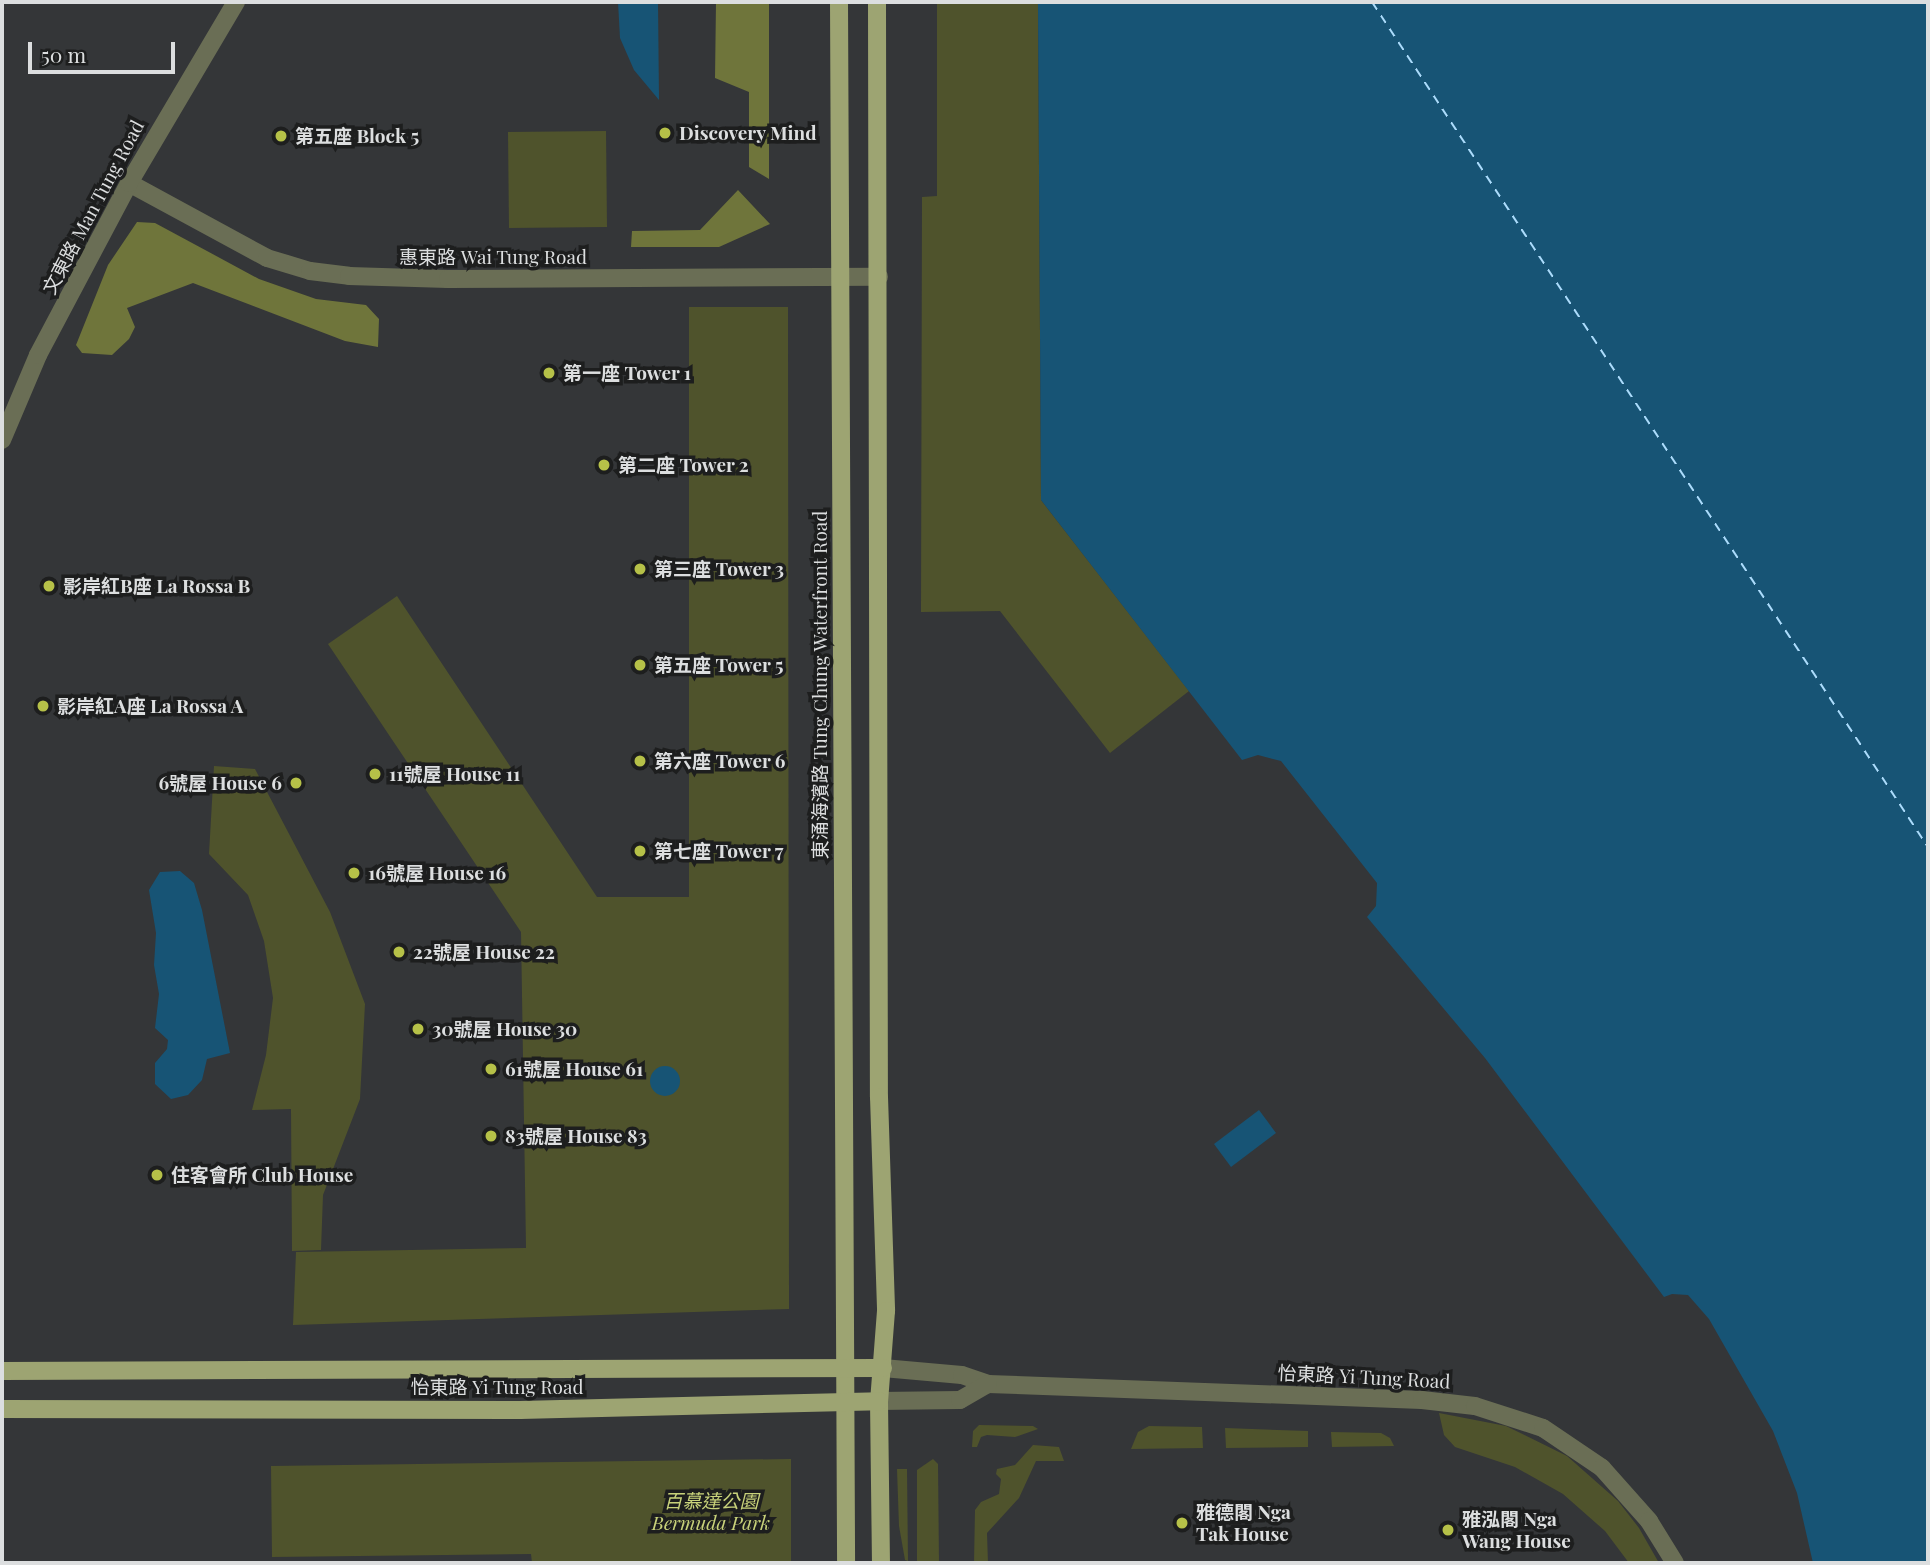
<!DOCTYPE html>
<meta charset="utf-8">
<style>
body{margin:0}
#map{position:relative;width:1930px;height:1565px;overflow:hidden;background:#343638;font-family:"Playfair Display","Noto Sans TC",serif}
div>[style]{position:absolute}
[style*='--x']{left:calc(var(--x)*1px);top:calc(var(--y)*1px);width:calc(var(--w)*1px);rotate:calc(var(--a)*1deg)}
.green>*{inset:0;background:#4f532c}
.forest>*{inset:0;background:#6f753b}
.water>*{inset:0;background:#175475}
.round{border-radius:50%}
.ferry>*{height:2px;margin-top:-1px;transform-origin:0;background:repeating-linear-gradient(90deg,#acdcfc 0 9px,transparent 0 16px)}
.minor>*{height:18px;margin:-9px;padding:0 9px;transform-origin:9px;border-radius:9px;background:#6a6e55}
.major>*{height:18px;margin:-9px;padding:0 9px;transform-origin:9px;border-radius:9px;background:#9da472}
.dots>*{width:19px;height:19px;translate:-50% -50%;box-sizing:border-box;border:4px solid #1d1e1e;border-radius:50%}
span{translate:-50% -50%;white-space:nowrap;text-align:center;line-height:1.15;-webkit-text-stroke:7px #1d1e1e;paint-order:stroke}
.poi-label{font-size:19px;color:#dcdedf;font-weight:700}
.left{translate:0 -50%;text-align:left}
.right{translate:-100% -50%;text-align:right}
.street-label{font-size:19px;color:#dcdedf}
.park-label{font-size:19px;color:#c8d27a;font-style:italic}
.frame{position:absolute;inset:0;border:4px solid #dcdedf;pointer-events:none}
.scale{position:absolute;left:28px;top:42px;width:147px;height:32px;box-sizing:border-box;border:4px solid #dcdedf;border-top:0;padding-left:9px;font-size:21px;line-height:24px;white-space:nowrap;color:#dcdedf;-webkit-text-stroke:5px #1d1e1e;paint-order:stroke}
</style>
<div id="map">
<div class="green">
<i style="clip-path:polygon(937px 2px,1038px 2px,1041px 500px,1189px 691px,1110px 753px,1000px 611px,921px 612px,922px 197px,937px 196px)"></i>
<i style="clip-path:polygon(606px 131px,607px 227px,509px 228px,508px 132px)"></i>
<i style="clip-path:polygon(689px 307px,788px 307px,789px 1309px,293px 1325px,296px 1252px,526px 1248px,521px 932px,328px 644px,397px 596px,597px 897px,689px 897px)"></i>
<i style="clip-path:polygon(214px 766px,255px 769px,330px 912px,365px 1004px,360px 1099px,323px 1195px,321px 1250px,292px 1251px,291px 1109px,252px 1110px,266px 1055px,273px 998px,264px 941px,248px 895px,209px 854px)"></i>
<i style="clip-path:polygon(1439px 1413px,1506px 1426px,1567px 1456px,1618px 1501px,1639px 1528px,1659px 1563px,1629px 1563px,1605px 1531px,1563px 1494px,1515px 1467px,1455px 1447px,1444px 1435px)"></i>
<i style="clip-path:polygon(979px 1425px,1033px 1426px,1038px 1429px,1015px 1437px,987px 1435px,981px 1437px,977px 1447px,972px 1447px,973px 1431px)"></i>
<i style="clip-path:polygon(1149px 1426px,1202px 1427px,1203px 1448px,1131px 1449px,1138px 1432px)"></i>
<i style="clip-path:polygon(1225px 1428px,1308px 1431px,1308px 1447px,1226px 1448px)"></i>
<i style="clip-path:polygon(1331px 1432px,1381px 1433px,1390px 1438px,1394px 1446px,1332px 1447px)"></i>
<i style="clip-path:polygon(1033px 1445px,1059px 1447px,1064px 1461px,1036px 1461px,1019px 1498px,987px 1533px,988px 1563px,974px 1563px,975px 1510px,981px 1502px,999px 1494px,1001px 1479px,996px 1474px,997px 1469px,1015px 1465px)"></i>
<i style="clip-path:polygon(791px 1459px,791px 1563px,532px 1563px,531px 1554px,272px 1557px,271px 1466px)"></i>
<i style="clip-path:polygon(933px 1459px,938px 1464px,939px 1563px,917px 1563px,917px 1470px)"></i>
<i style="clip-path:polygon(897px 1469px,907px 1469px,908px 1561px,905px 1560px,899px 1526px)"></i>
</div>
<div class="forest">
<i style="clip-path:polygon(716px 2px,769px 2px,769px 179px,749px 167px,749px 92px,715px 78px)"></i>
<i style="clip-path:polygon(738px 190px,770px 224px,719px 247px,631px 247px,632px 231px,700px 230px)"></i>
<i style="clip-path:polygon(137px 222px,155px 223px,259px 279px,316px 299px,366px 305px,379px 319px,378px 347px,345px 341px,193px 283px,127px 308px,135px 327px,129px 339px,112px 355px,82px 353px,76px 345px,108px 265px)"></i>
</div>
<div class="water">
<i style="clip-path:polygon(618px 2px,658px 2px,659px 100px,634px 70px,620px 38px)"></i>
<i style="clip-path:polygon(1038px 2px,1928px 2px,1928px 1563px,1813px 1563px,1797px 1493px,1773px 1431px,1709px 1319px,1688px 1295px,1672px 1294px,1664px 1297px,1485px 1058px,1367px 917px,1376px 906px,1377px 883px,1281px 761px,1258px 755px,1242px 760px,1041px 500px)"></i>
<i style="clip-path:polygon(180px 871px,194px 883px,202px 910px,230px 1053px,207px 1059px,202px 1080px,188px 1095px,171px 1099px,155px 1084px,155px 1063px,167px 1049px,168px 1040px,155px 1028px,159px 994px,154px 965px,156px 933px,149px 890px,160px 872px)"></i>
<i class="round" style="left:650px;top:1066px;width:30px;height:30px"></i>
<i style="clip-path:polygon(1259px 1110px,1276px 1133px,1231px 1167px,1214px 1144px)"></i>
</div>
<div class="ferry">
<i style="--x:1372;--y:2;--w:1012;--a:56.66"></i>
</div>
<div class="minor">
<i style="--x:129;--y:183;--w:157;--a:28.5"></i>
<i style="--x:267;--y:258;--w:45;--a:16.8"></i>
<i style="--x:310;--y:271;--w:39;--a:7"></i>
<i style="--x:349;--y:276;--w:99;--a:1.7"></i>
<i style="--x:448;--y:279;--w:431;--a:-0.3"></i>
<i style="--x:2;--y:440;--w:92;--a:-67"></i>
<i style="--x:38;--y:355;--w:195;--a:-62.1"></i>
<i style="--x:129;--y:183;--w:210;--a:-59.4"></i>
<i style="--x:883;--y:1368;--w:79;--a:5.1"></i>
<i style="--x:962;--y:1375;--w:28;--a:19"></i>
<i style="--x:988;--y:1384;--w:434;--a:2.1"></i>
<i style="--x:1422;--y:1400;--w:53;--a:6.5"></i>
<i style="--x:1475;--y:1406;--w:71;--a:17.9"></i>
<i style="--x:1543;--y:1428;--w:71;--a:34.1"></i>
<i style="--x:1602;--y:1468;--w:71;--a:48.4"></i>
<i style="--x:1649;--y:1521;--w:49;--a:58.2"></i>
<i style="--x:879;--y:1401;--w:81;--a:-0.7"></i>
<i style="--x:960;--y:1400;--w:32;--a:-30"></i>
</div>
<div class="major">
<i style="--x:839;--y:2;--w:1561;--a:89.74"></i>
<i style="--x:877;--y:2;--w:1095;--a:89.9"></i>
<i style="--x:879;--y:1097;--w:214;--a:88.1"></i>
<i style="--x:886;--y:1311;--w:90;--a:94.4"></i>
<i style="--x:879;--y:1401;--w:162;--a:89.3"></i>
<i style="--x:2;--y:1371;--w:881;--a:-0.2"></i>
<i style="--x:2;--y:1409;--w:518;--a:0.11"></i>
<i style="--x:520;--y:1410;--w:359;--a:-1.4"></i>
</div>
<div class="dots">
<i style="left:665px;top:133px;background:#b6c148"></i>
<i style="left:281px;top:136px;background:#b6c148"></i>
<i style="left:549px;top:373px;background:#b6c148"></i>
<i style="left:604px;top:465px;background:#b6c148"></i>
<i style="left:640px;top:569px;background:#b6c148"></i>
<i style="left:49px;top:586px;background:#b6c148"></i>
<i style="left:640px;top:665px;background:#b6c148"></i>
<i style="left:43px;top:706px;background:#b6c148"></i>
<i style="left:640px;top:761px;background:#b6c148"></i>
<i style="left:375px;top:774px;background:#b6c148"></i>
<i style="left:296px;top:783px;background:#b6c148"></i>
<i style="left:640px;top:851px;background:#b6c148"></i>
<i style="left:354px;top:873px;background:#b6c148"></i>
<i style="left:399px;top:952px;background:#b6c148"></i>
<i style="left:418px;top:1029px;background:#b6c148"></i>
<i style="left:491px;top:1069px;background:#b6c148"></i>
<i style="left:491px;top:1136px;background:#b6c148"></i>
<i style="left:157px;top:1175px;background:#b6c148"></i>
<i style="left:1182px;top:1523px;background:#b6c148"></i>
<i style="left:1448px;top:1530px;background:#b6c148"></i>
</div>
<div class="poi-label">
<span class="left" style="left:679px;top:133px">Discovery Mind</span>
<span class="left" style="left:295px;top:136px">第五座 Block 5</span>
<span class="left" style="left:563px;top:373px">第一座 Tower 1</span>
<span class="left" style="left:618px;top:465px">第二座 Tower 2</span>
<span class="left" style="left:654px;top:569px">第三座 Tower 3</span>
<span class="left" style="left:63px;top:586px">影岸紅B座 La Rossa B</span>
<span class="left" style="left:654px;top:665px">第五座 Tower 5</span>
<span class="left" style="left:57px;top:706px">影岸紅A座 La Rossa A</span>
<span class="left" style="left:654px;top:761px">第六座 Tower 6</span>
<span class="left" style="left:389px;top:774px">11號屋 House 11</span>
<span class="right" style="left:282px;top:783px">6號屋 House 6</span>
<span class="left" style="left:654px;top:851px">第七座 Tower 7</span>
<span class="left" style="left:368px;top:873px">16號屋 House 16</span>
<span class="left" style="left:413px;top:952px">22號屋 House 22</span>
<span class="left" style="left:432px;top:1029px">30號屋 House 30</span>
<span class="left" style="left:505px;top:1069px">61號屋 House 61</span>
<span class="left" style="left:505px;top:1136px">83號屋 House 83</span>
<span class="left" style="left:171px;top:1175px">住客會所 Club House</span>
<span class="left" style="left:1196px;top:1523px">雅德閣 Nga<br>Tak House</span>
<span class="left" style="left:1462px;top:1530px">雅泓閣 Nga<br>Wang House</span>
</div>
<div class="street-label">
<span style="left:93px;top:207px;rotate:-62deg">文東路 Man Tung Road</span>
<span style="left:493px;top:257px">惠東路 Wai Tung Road</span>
<span style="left:820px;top:685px;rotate:-90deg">東涌海濱路 Tung Chung Waterfront Road</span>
<span style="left:1364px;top:1377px;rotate:3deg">怡東路 Yi Tung Road</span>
<span style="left:497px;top:1387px">怡東路 Yi Tung Road</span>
</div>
<div class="park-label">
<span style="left:711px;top:1512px">百慕達公園<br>Bermuda Park</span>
</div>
<div class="frame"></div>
<div class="scale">50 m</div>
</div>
